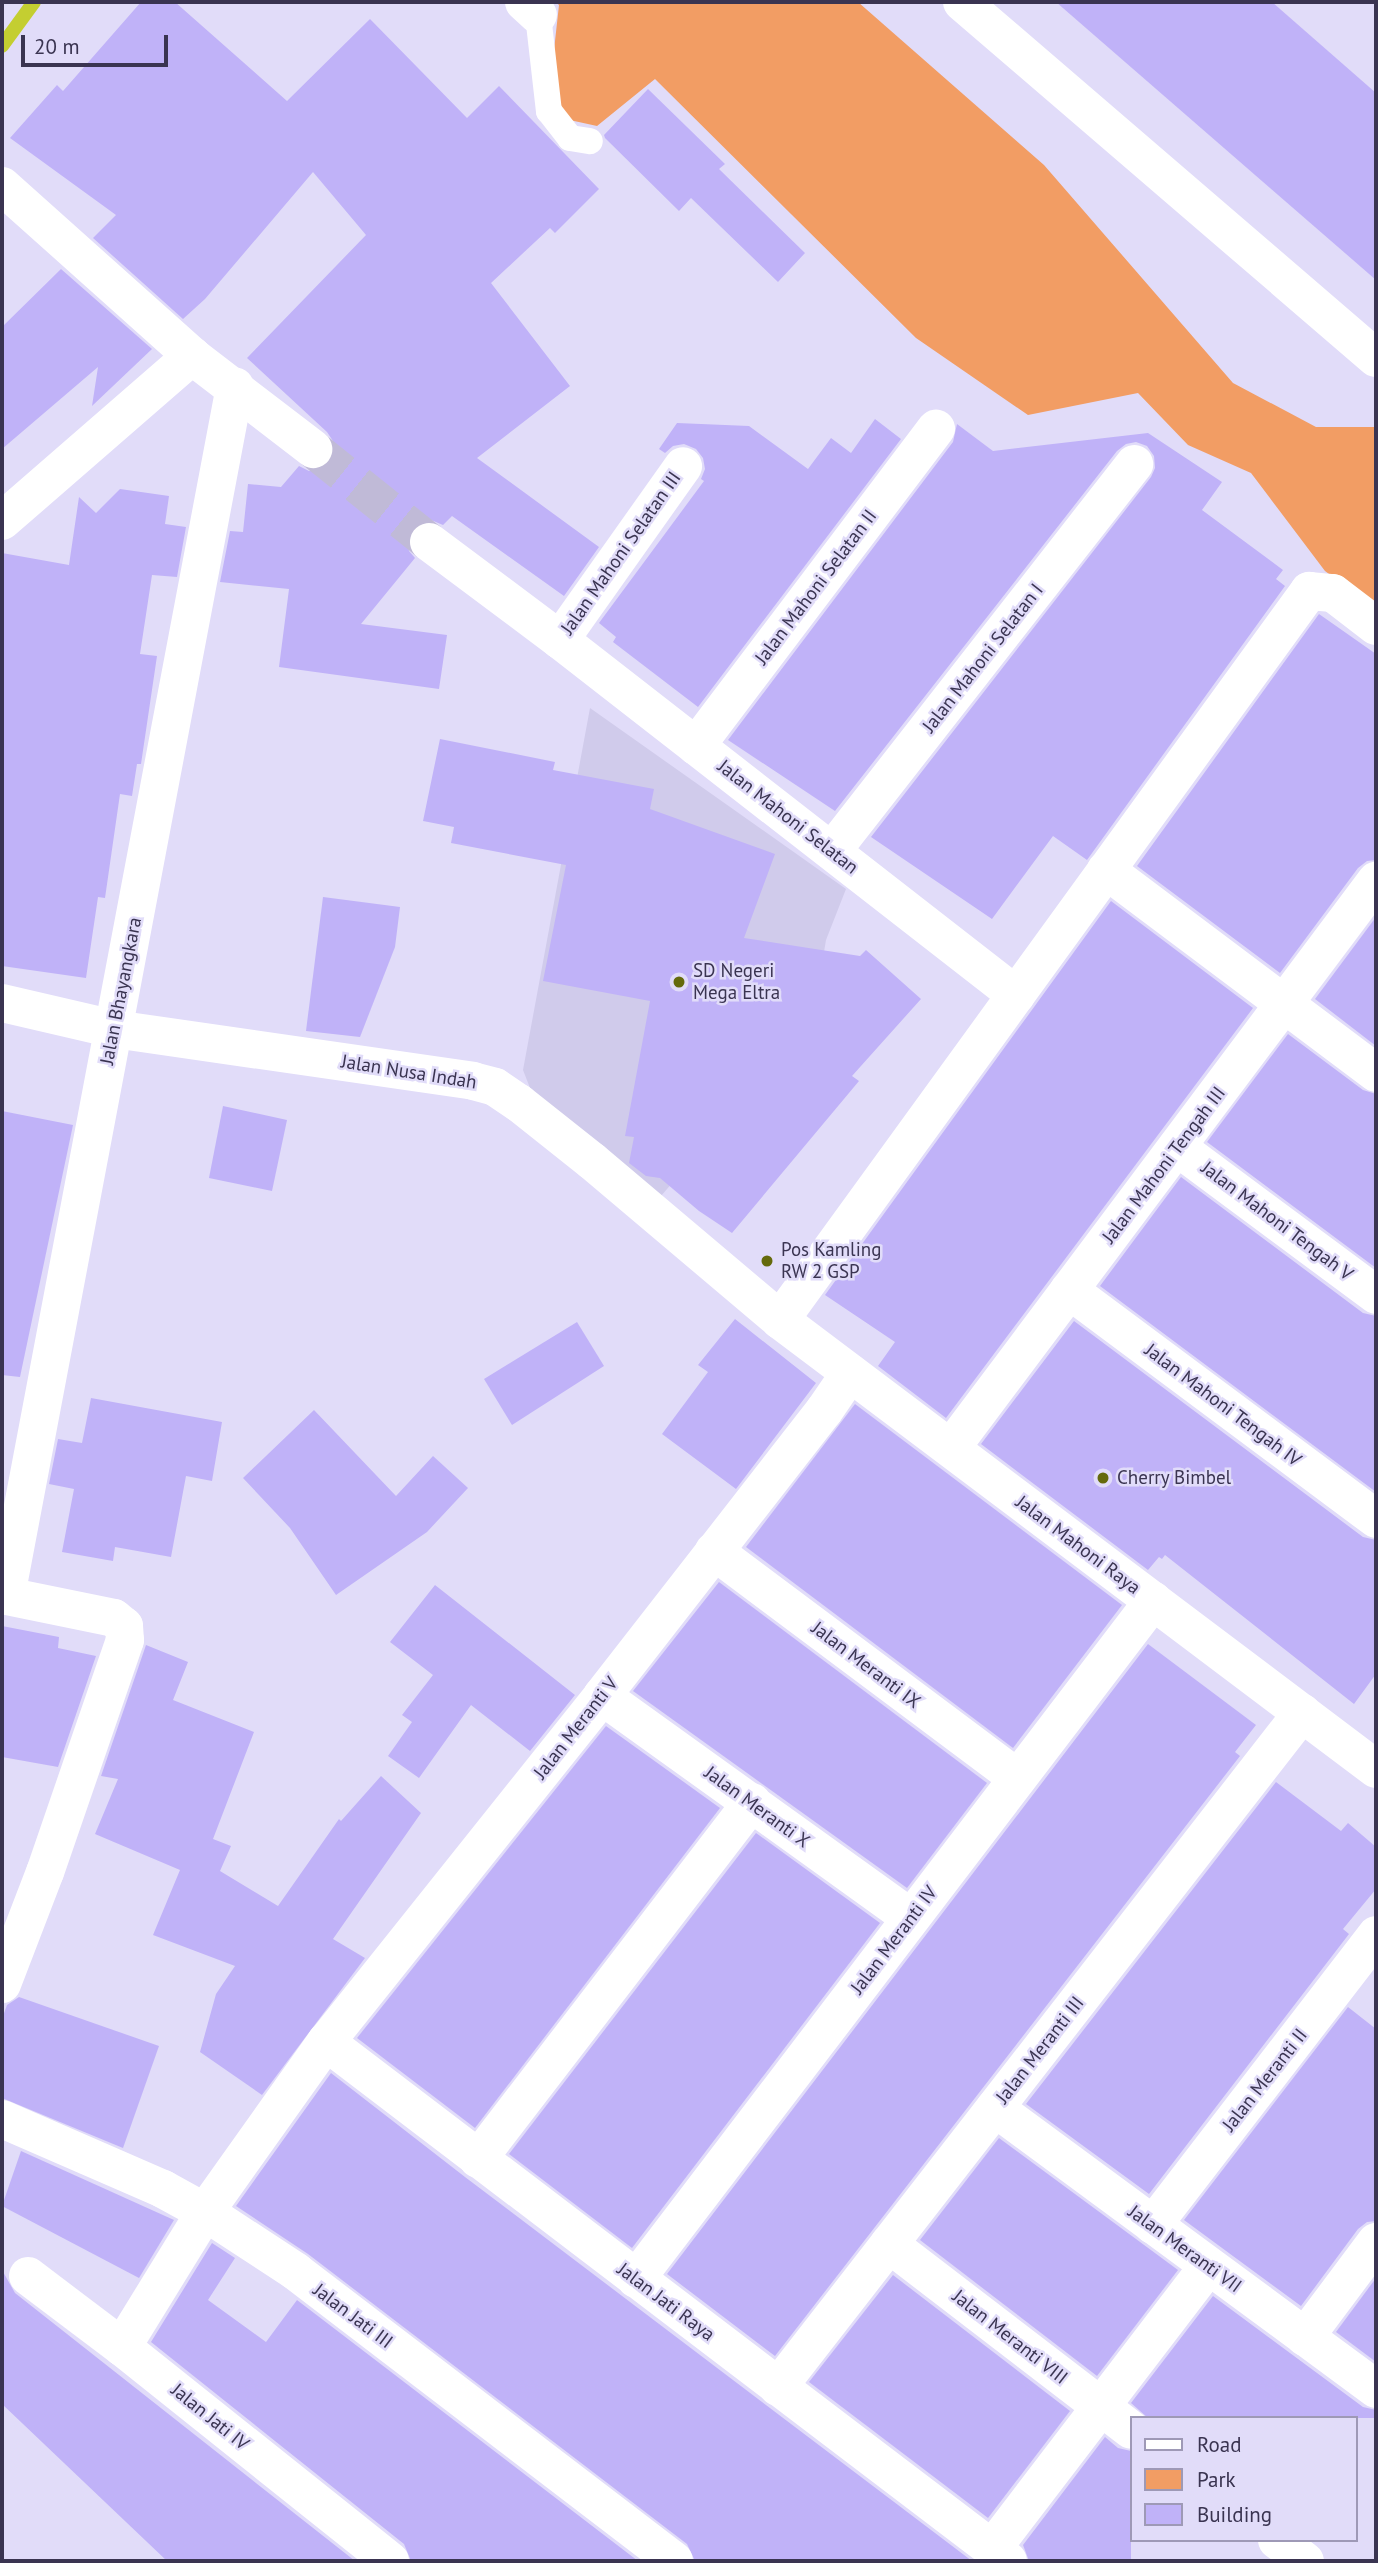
<!DOCTYPE html>
<style>
body{margin:0}
#map{position:relative;width:1378px;height:2563px;overflow:hidden;background:#e1dcf9;font-family:"PT Sans",sans-serif}
div>[style]{position:absolute}
[style*='--x']{left:calc(var(--x)*1px);top:calc(var(--y)*1px);width:calc(var(--w)*1px);rotate:calc(var(--a)*1deg)}
.built>*{inset:0;background:#d0cbeb}
.green>*{inset:0;background:#f29d64}
.stream>*{height:14px;margin:-7px;padding:0 7px;transform-origin:7px;border-radius:7px;background:#c4ce31}
.building>*{inset:0;background:#c0b2f8}
.minor-tunnel>*{height:38px;margin-top:-19px;transform-origin:0;background:repeating-linear-gradient(90deg,#c0bad7 0 38px,transparent 0 57px)}
.service>*{height:26px;margin:-13px;padding:0 13px;transform-origin:13px;border-radius:13px;background:#fff}
.minor>*{height:38px;margin:-19px;padding:0 19px;transform-origin:19px;border-radius:19px;background:#fff}
.dots>*{width:19px;height:19px;translate:-50% -50%;box-sizing:border-box;border:4px solid #e1dcf9;border-radius:50%}
span{translate:-50% -50%;white-space:nowrap;text-align:center;line-height:1.15;-webkit-text-stroke:5px #e1dcf9;paint-order:stroke}
.street-label{font-size:19px;color:#3a3451}
.poi-label{font-size:19px;color:#3a3451}
.left{translate:0 -50%;text-align:left}
.frame{position:absolute;inset:0;border:4px solid #3a3451;pointer-events:none}
.legend{position:absolute;left:1130px;top:2416px;width:228px;height:126px;box-sizing:border-box;background:#e1dcf9;border:2px solid #9e99b6;margin:0;padding:9px 12px;list-style:none;font-size:21px;color:#3a3451}
.legend li{display:flex;align-items:center;gap:14px;height:35px}
.legend b{width:35px;border:2px solid #9e99b6}
.scale{position:absolute;left:21px;top:35px;width:147px;height:32px;box-sizing:border-box;border:4px solid #3a3451;border-top:0;padding-left:9px;font-size:21px;line-height:24px;white-space:nowrap;color:#3a3451;-webkit-text-stroke:5px #e1dcf9;paint-order:stroke}
</style>
<div id="map">
<div class="built">
<i style="clip-path:polygon(590px 708px,846px 889px,826px 940px,812px 1024px,807px 1026px,661px 1196px,539px 1111px,523px 1070px)"></i>
</div>
<div class="green">
<i style="clip-path:polygon(556px 2px,858px 2px,1044px 165px,1233px 383px,1316px 427px,1376px 427px,1376px 609px,1325px 571px,1251px 473px,1188px 445px,1138px 393px,1028px 415px,916px 338px,655px 79px,597px 126px,565px 119px,551px 77px,559px 5px)"></i>
</div>
<div class="stream">
<i style="--x:2;--y:46;--w:54;--a:-54"></i>
</div>
<div class="building">
<i style="clip-path:polygon(141px 2px,175px 2px,287px 101px,370px 19px,467px 118px,499px 86px,599px 189px,555px 233px,550px 228px,491px 283px,570px 386px,477px 458px,599px 547px,564px 596px,452px 516px,443px 525px,431px 520px,421px 522px,412px 528px,407px 540px,409px 551px,415px 558px,361px 624px,447px 635px,439px 689px,279px 667px,289px 589px,220px 582px,230px 531px,243px 532px,248px 484px,281px 487px,299px 466px,309px 471px,322px 469px,331px 462px,335px 451px,333px 441px,327px 432px,247px 358px,366px 235px,313px 172px,205px 299px,183px 319px,93px 238px,116px 215px,10px 138px,57px 85px,63px 91px)"></i>
<i style="clip-path:polygon(1056px 2px,1272px 2px,1376px 93px,1376px 280px)"></i>
<i style="clip-path:polygon(648px 89px,725px 164px,719px 169px,805px 253px,778px 282px,691px 198px,679px 211px,605px 138px,604px 135px)"></i>
<i style="clip-path:polygon(61px 269px,152px 349px,92px 406px,98px 367px,2px 449px,2px 327px)"></i>
<i style="clip-path:polygon(875px 419px,901px 439px,698px 707px,613px 642px,616px 637px,599px 623px,704px 481px,701px 479px,705px 469px,703px 458px,696px 449px,684px 444px,673px 446px,665px 453px,659px 449px,677px 423px,749px 426px,808px 469px,831px 438px,851px 453px)"></i>
<i style="clip-path:polygon(957px 424px,993px 451px,1148px 433px,1222px 482px,1202px 510px,1283px 570px,1276px 579px,1285px 586px,1087px 860px,1053px 836px,992px 919px,871px 837px,1151px 477px,1155px 468px,1154px 456px,1147px 446px,1136px 442px,1126px 444px,1117px 451px,835px 811px,728px 740px,953px 442px)"></i>
<i style="clip-path:polygon(120px 489px,169px 496px,165px 524px,186px 527px,177px 577px,152px 575px,140px 654px,157px 656px,141px 764px,137px 764px,132px 796px,120px 794px,105px 898px,98px 897px,86px 978px,2px 966px,2px 553px,69px 565px,79px 497px,96px 513px)"></i>
<i style="clip-path:polygon(1319px 614px,1376px 654px,1376px 860px,1367px 861px,1358px 868px,1280px 973px,1137px 866px)"></i>
<i style="clip-path:polygon(440px 739px,555px 762px,553px 770px,654px 789px,650px 809px,775px 854px,744px 938px,860px 956px,866px 950px,921px 999px,852px 1076px,859px 1081px,732px 1233px,699px 1211px,660px 1178px,646px 1176px,629px 1163px,634px 1137px,625px 1136px,650px 1001px,543px 981px,566px 865px,451px 843px,454px 827px,423px 821px)"></i>
<i style="clip-path:polygon(323px 897px,400px 907px,395px 947px,360px 1037px,306px 1031px)"></i>
<i style="clip-path:polygon(1111px 901px,1253px 1008px,946px 1418px,878px 1366px,895px 1342px,825px 1295px)"></i>
<i style="clip-path:polygon(1376px 917px,1376px 1046px,1315px 999px)"></i>
<i style="clip-path:polygon(1288px 1034px,1363px 1090px,1376px 1094px,1376px 1268px,1207px 1142px)"></i>
<i style="clip-path:polygon(223px 1106px,287px 1120px,272px 1191px,209px 1178px)"></i>
<i style="clip-path:polygon(2px 1111px,73px 1125px,20px 1377px,2px 1375px)"></i>
<i style="clip-path:polygon(1181px 1177px,1363px 1313px,1376px 1316px,1376px 1492px,1100px 1286px)"></i>
<i style="clip-path:polygon(735px 1319px,816px 1383px,736px 1489px,662px 1434px,708px 1372px,698px 1365px)"></i>
<i style="clip-path:polygon(1074px 1321px,1363px 1537px,1376px 1540px,1376px 1674px,1354px 1704px,1165px 1555px,1162px 1559px,1159px 1557px,1148px 1570px,981px 1444px)"></i>
<i style="clip-path:polygon(577px 1322px,604px 1366px,512px 1425px,484px 1379px)"></i>
<i style="clip-path:polygon(91px 1398px,222px 1422px,212px 1481px,186px 1476px,171px 1557px,115px 1547px,113px 1561px,62px 1552px,74px 1489px,49px 1484px,58px 1439px,82px 1443px)"></i>
<i style="clip-path:polygon(855px 1404px,1122px 1605px,1013px 1748px,746px 1547px)"></i>
<i style="clip-path:polygon(314px 1410px,396px 1496px,433px 1456px,468px 1488px,427px 1532px,336px 1595px,290px 1528px,243px 1478px)"></i>
<i style="clip-path:polygon(719px 1582px,987px 1783px,907px 1888px,633px 1691px)"></i>
<i style="clip-path:polygon(435px 1585px,575px 1695px,530px 1751px,471px 1705px,419px 1778px,388px 1756px,412px 1722px,402px 1715px,433px 1675px,390px 1642px)"></i>
<i style="clip-path:polygon(2px 1626px,59px 1637px,58px 1648px,96px 1656px,58px 1767px,2px 1757px)"></i>
<i style="clip-path:polygon(1148px 1644px,1256px 1725px,1235px 1752px,1240px 1756px,775px 2356px,667px 2274px)"></i>
<i style="clip-path:polygon(146px 1645px,188px 1662px,173px 1700px,254px 1732px,213px 1839px,231px 1846px,220px 1871px,278px 1906px,339px 1819px,341px 1821px,381px 1776px,421px 1813px,333px 1939px,365px 1958px,262px 2095px,200px 2052px,216px 1994px,235px 1966px,153px 1935px,180px 1870px,95px 1834px,118px 1779px,101px 1776px)"></i>
<i style="clip-path:polygon(606px 1726px,720px 1808px,475px 2128px,357px 2038px)"></i>
<i style="clip-path:polygon(1276px 1782px,1341px 1831px,1348px 1823px,1376px 1847px,1376px 1889px,1343px 1929px,1349px 1934px,1149px 2194px,1026px 2104px)"></i>
<i style="clip-path:polygon(756px 1833px,880px 1923px,632px 2248px,509px 2154px)"></i>
<i style="clip-path:polygon(19px 1997px,159px 2046px,123px 2148px,2px 2098px,2px 2019px,7px 2005px)"></i>
<i style="clip-path:polygon(1348px 2007px,1376px 2029px,1376px 2221px,1367px 2222px,1358px 2229px,1301px 2306px,1184px 2220px)"></i>
<i style="clip-path:polygon(331px 2073px,465px 2177px,972px 2561px,695px 2561px,687px 2544px,308px 2254px,236px 2206px)"></i>
<i style="clip-path:polygon(999px 2138px,1178px 2270px,1097px 2376px,920px 2240px)"></i>
<i style="clip-path:polygon(21px 2151px,174px 2220px,139px 2278px,2px 2206px)"></i>
<i style="clip-path:polygon(212px 2243px,235px 2258px,208px 2300px,266px 2342px,297px 2300px,638px 2561px,411px 2561px,404px 2544px,151px 2342px)"></i>
<i style="clip-path:polygon(2px 2270px,15px 2293px,355px 2561px,167px 2561px,2px 2404px)"></i>
<i style="clip-path:polygon(893px 2275px,1070px 2411px,988px 2518px,809px 2382px)"></i>
<i style="clip-path:polygon(1376px 2278px,1376px 2362px,1336px 2332px)"></i>
<i style="clip-path:polygon(1213px 2296px,1363px 2407px,1376px 2410px,1376px 2418px,1148px 2418px,1131px 2403px)"></i>
<i style="clip-path:polygon(1105px 2437px,1118px 2448px,1131px 2451px,1131px 2561px,1029px 2561px,1023px 2545px)"></i>
</div>
<div class="minor-tunnel">
<i style="--x:313;--y:449;--w:149;--a:38.7"></i>
</div>
<div class="service">
<i style="--x:538;--y:15;--w:97;--a:83.5"></i>
<i style="--x:549;--y:111;--w:34;--a:52"></i>
<i style="--x:570;--y:138;--w:20;--a:9"></i>
</div>
<div class="minor">
<i style="--x:524;--y:2;--w:19;--a:43"></i>
<i style="--x:962;--y:2;--w:546;--a:40.69"></i>
<i style="--x:2;--y:186;--w:255;--a:41.8"></i>
<i style="--x:192;--y:356;--w:153;--a:37.5"></i>
<i style="--x:2;--y:521;--w:252;--a:-41"></i>
<i style="--x:429;--y:542;--w:164;--a:36.8"></i>
<i style="--x:560;--y:640;--w:578;--a:37.9"></i>
<i style="--x:560;--y:640;--w:213;--a:-54.7"></i>
<i style="--x:696;--y:746;--w:398;--a:-52.9"></i>
<i style="--x:832;--y:851;--w:491;--a:-52"></i>
<i style="--x:1106;--y:870;--w:338;--a:36.9"></i>
<i style="--x:2;--y:1003;--w:115;--a:13.1"></i>
<i style="--x:114;--y:1029;--w:363;--a:8.2"></i>
<i style="--x:473;--y:1081;--w:23;--a:15"></i>
<i style="--x:495;--y:1087;--w:29;--a:34"></i>
<i style="--x:519;--y:1103;--w:93;--a:38.5"></i>
<i style="--x:592;--y:1161;--w:246;--a:40.2"></i>
<i style="--x:780;--y:1320;--w:746;--a:36.99"></i>
<i style="--x:1177;--y:1147;--w:248;--a:36.6"></i>
<i style="--x:1069;--y:1290;--w:383;--a:36.7"></i>
<i style="--x:780;--y:1320;--w:901;--a:-54.03"></i>
<i style="--x:1309;--y:591;--w:24;--a:5"></i>
<i style="--x:1333;--y:593;--w:54;--a:37.5"></i>
<i style="--x:951;--y:1448;--w:709;--a:-53.15"></i>
<i style="--x:714;--y:1551;--w:379;--a:36.8"></i>
<i style="--x:2;--y:1595;--w:114;--a:11.6"></i>
<i style="--x:114;--y:1618;--w:13;--a:39"></i>
<i style="--x:124;--y:1626;--w:14;--a:86"></i>
<i style="--x:125;--y:1640;--w:245;--a:109"></i>
<i style="--x:45;--y:1872;--w:120;--a:111"></i>
<i style="--x:6;--y:1596;--w:1231;--a:-79.28"></i>
<i style="--x:602;--y:1696;--w:380;--a:35.7"></i>
<i style="--x:326;--y:2042;--w:857;--a:37.27"></i>
<i style="--x:995;--y:2108;--w:473;--a:36.4"></i>
<i style="--x:2;--y:2119;--w:176;--a:23.5"></i>
<i style="--x:163;--y:2189;--w:48;--a:28.7"></i>
<i style="--x:205;--y:2212;--w:108;--a:33.2"></i>
<i style="--x:295;--y:2271;--w:477;--a:37.4"></i>
<i style="--x:478;--y:2159;--w:450;--a:-52.5"></i>
<i style="--x:1153;--y:2225;--w:366;--a:-52.4"></i>
<i style="--x:889;--y:2244;--w:305;--a:37.5"></i>
<i style="--x:28;--y:2276;--w:118;--a:37.1"></i>
<i style="--x:122;--y:2347;--w:343;--a:38.6"></i>
<i style="--x:636;--y:2279;--w:853;--a:-52.67"></i>
<i style="--x:1305;--y:2337;--w:119;--a:-53.2"></i>
<i style="--x:122;--y:2347;--w:158;--a:-58.4"></i>
<i style="--x:205;--y:2212;--w:209;--a:-54.6"></i>
<i style="--x:326;--y:2042;--w:443;--a:-51.4"></i>
<i style="--x:602;--y:1696;--w:361;--a:-52.1"></i>
<i style="--x:824;--y:1411;--w:46;--a:-55.6"></i>
<i style="--x:778;--y:2387;--w:854;--a:-52.14"></i>
<i style="--x:1277;--y:2540;--w:35;--a:37"></i>
<i style="--x:992;--y:2549;--w:356;--a:-52.6"></i>
</div>
<div class="dots">
<i style="left:679px;top:982px;background:#656a0c"></i>
<i style="left:767px;top:1261px;background:#656a0c"></i>
<i style="left:1103px;top:1478px;background:#656a0c"></i>
</div>
<div class="street-label">
<span style="left:621px;top:553px;rotate:-55deg">Jalan Mahoni Selatan III</span>
<span style="left:816px;top:587px;rotate:-53deg">Jalan Mahoni Selatan II</span>
<span style="left:983px;top:658px;rotate:-52deg">Jalan Mahoni Selatan I</span>
<span style="left:788px;top:817px;rotate:38deg">Jalan Mahoni Selatan</span>
<span style="left:121px;top:991px;rotate:-79deg">Jalan Bhayangkara</span>
<span style="left:409px;top:1072px;rotate:9deg">Jalan Nusa Indah</span>
<span style="left:1164px;top:1165px;rotate:-53deg">Jalan Mahoni Tengah III</span>
<span style="left:1277px;top:1221px;rotate:37deg">Jalan Mahoni Tengah V</span>
<span style="left:1223px;top:1405px;rotate:37deg">Jalan Mahoni Tengah IV</span>
<span style="left:1078px;top:1545px;rotate:37deg">Jalan Mahoni Raya</span>
<span style="left:866px;top:1665px;rotate:37deg">Jalan Meranti IX</span>
<span style="left:576px;top:1728px;rotate:-52deg">Jalan Meranti V</span>
<span style="left:757px;top:1807px;rotate:36deg">Jalan Meranti X</span>
<span style="left:894px;top:1940px;rotate:-53deg">Jalan Meranti IV</span>
<span style="left:1040px;top:2050px;rotate:-52deg">Jalan Meranti III</span>
<span style="left:1265px;top:2080px;rotate:-52deg">Jalan Meranti II</span>
<span style="left:1185px;top:2249px;rotate:36deg">Jalan Meranti VII</span>
<span style="left:666px;top:2302px;rotate:37deg">Jalan Jati Raya</span>
<span style="left:353px;top:2316px;rotate:37deg">Jalan Jati III</span>
<span style="left:1010px;top:2337px;rotate:38deg">Jalan Meranti VIII</span>
<span style="left:210px;top:2417px;rotate:39deg">Jalan Jati IV</span>
</div>
<div class="poi-label">
<span class="left" style="left:693px;top:982px">SD Negeri<br>Mega Eltra</span>
<span class="left" style="left:781px;top:1261px">Pos Kamling<br>RW 2 GSP</span>
<span class="left" style="left:1117px;top:1478px">Cherry Bimbel</span>
</div>
<div class="frame"></div>
<ul class="legend">
<li><b style="height:9px;background:#fff"></b>Road</li>
<li><b style="height:19px;background:#f29d64"></b>Park</li>
<li><b style="height:19px;background:#c0b2f8"></b>Building</li>
</ul>
<div class="scale">20 m</div>
</div>
